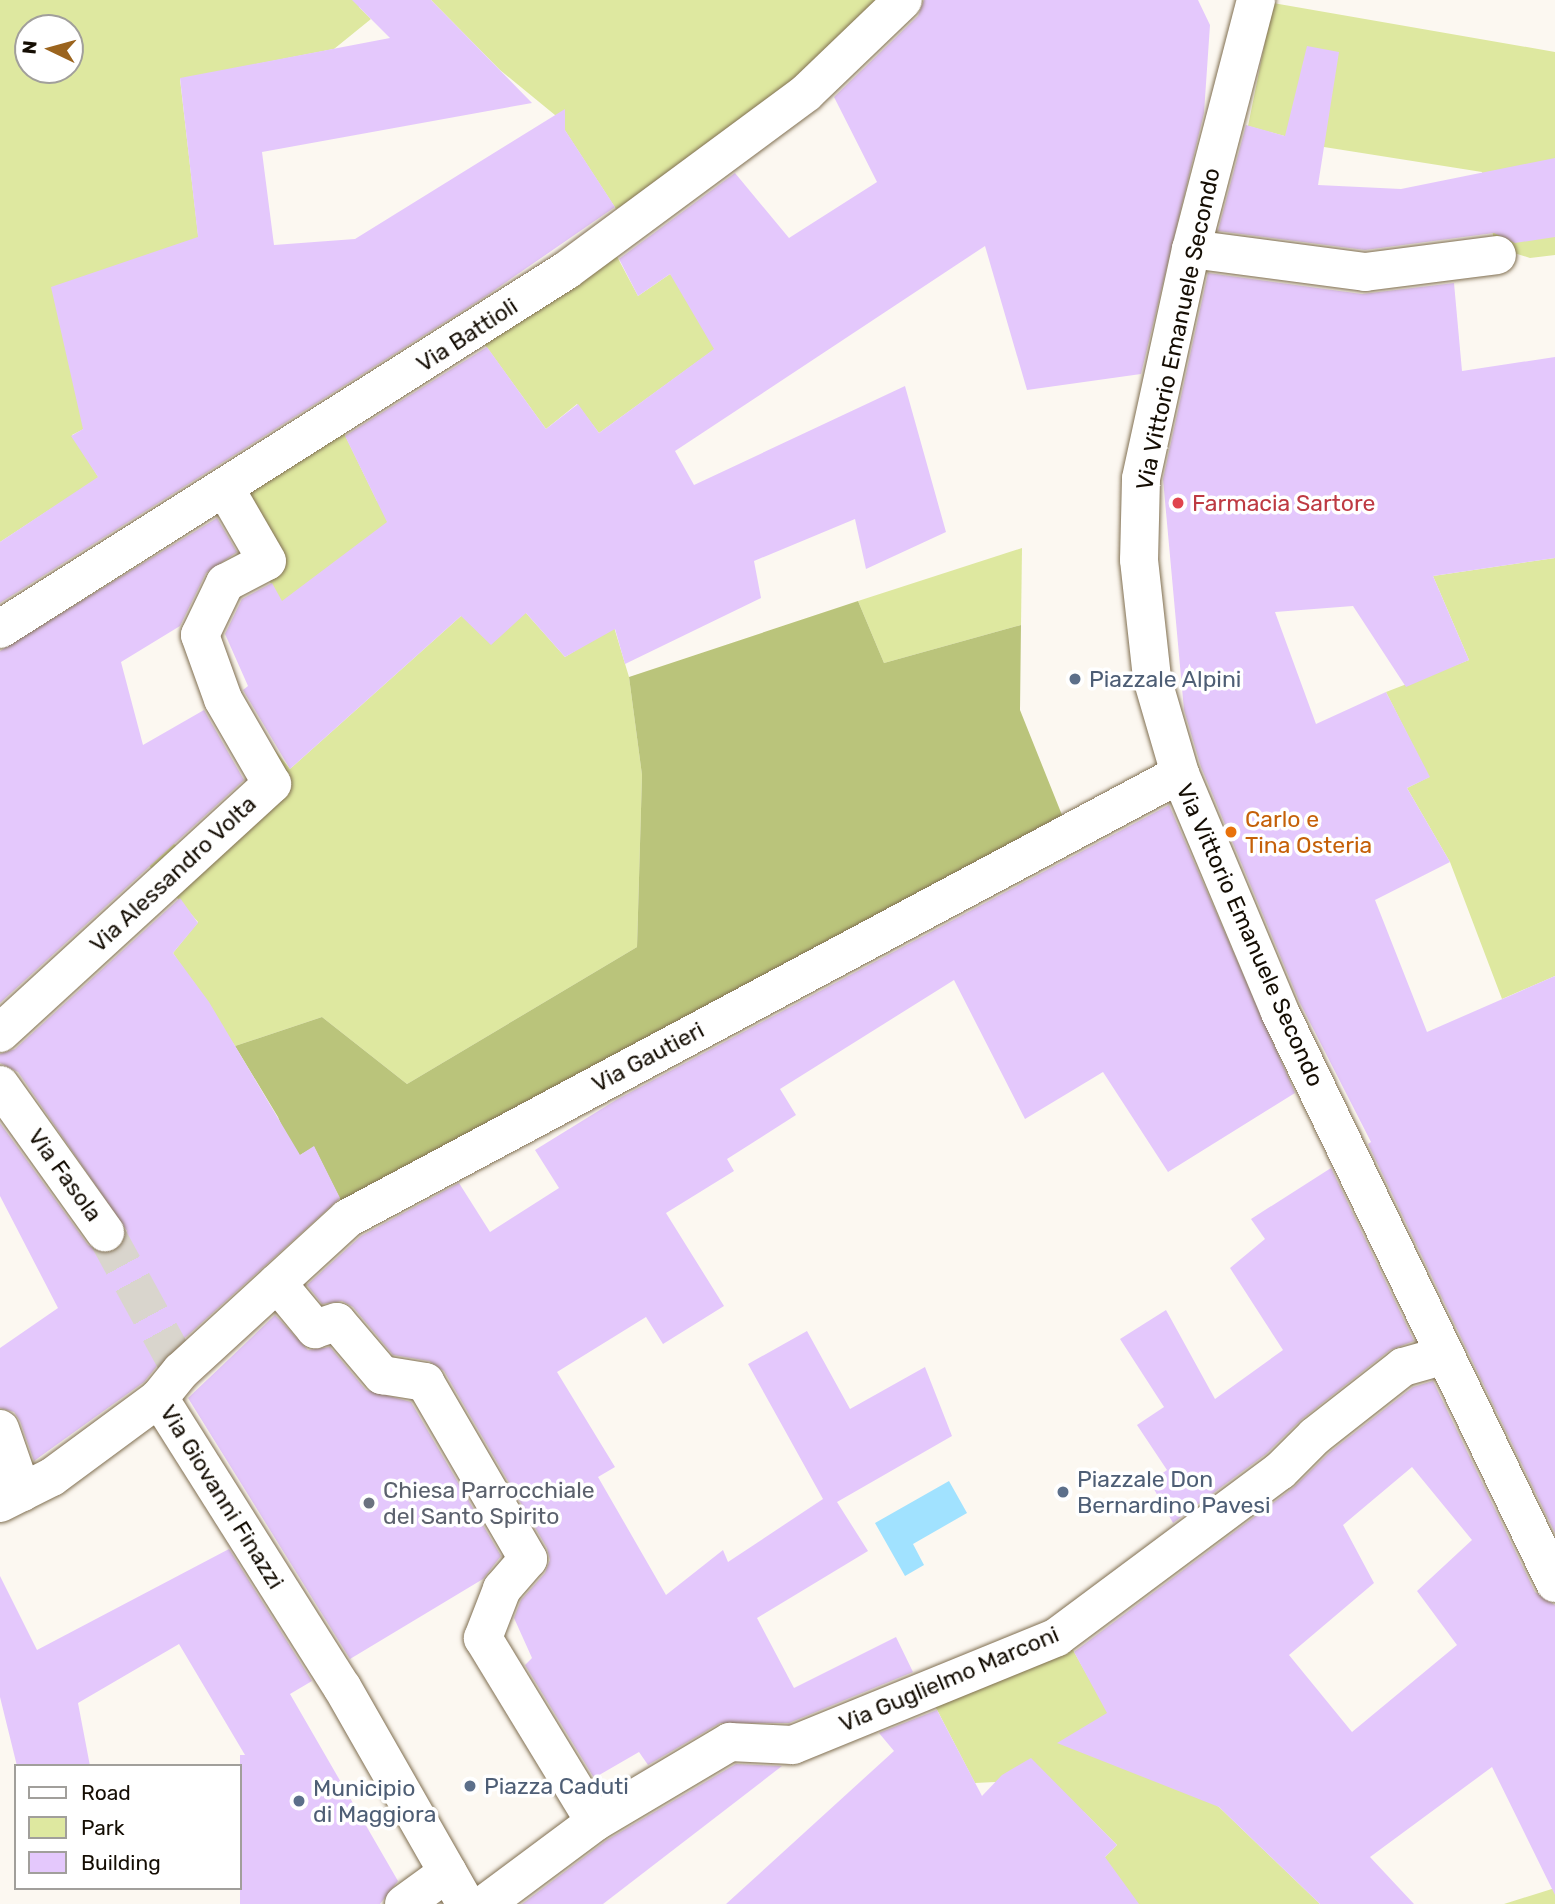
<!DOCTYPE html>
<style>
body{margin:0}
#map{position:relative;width:1555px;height:1904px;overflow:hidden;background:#fcf8f1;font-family:Rubik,sans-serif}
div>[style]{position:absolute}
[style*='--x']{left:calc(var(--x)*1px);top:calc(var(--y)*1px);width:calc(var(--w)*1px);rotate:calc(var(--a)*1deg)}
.green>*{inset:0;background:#dee8a0}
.forest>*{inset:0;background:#bac47b}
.water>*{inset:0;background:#a1e2ff}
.building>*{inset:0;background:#e4c8fc}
.minor-tunnel>*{height:38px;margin-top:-19px;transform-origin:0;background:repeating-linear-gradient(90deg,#d9d5cd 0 38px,transparent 0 57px)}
.roads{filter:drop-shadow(0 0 2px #806f51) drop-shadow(0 0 2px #806f51)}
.minor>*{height:38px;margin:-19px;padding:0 19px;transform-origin:19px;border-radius:19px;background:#fff}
.dots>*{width:19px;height:19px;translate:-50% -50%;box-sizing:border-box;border:4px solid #fff;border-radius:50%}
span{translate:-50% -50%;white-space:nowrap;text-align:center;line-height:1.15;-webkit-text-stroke:7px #fff;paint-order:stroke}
.street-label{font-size:23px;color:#150e04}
.health-label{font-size:23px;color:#be3a42}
.left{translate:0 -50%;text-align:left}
.service-label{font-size:23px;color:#4e5e75}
.food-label{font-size:23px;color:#c56008}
.worship-label{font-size:23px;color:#5b616d}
.legend{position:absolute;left:14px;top:1764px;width:228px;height:126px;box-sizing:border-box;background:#fff;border:2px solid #a19f9b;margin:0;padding:9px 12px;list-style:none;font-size:21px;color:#150e04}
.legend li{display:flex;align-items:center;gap:14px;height:35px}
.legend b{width:35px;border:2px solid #a19f9b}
.north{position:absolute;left:14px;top:14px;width:70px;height:70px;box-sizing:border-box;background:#fff;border:2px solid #a19f9b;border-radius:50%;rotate:275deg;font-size:19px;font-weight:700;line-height:28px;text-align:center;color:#150e04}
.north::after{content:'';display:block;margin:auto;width:24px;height:32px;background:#9b641e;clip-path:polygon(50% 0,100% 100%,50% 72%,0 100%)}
</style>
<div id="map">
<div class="green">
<i style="clip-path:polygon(evenodd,0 0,370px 0,359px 7px,371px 19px,334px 49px,180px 79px,216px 390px,128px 406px,72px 435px,107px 491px,76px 508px,52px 508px,0 542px,0 0,28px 28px,70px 28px,70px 70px,28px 70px,28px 28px)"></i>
<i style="clip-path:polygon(431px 0,888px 0,683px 171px,616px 209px,555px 115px,500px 70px)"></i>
<i style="clip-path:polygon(1273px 3px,1555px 52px,1555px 255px,1530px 258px,1495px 247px,1482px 172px,1324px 147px,1248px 126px)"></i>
<i style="clip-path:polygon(613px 249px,638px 296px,670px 274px,748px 325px,599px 433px,577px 404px,546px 429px,480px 338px)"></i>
<i style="clip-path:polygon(485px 419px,321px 673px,224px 500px,340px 425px,377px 501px)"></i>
<i style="clip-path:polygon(1022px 548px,1021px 625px,884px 663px,858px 601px)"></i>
<i style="clip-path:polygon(1555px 558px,1555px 976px,1502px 999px,1450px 862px,1407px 788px,1429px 777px,1386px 692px,1469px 660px,1433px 576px)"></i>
<i style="clip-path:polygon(526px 613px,565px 657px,614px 627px,629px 677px,642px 775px,637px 947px,407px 1084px,322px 1017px,235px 1046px,173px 953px,198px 922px,139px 854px,160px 836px,179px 847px,256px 784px,231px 694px,290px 769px,461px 616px)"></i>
<i style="clip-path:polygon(1069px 1643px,1127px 1746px,1219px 1807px,1320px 1904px,1058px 1904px,1117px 1845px,1084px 1812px,995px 1782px,975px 1783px,933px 1702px)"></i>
<i style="clip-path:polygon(1555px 1888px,1555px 1904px,1504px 1904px)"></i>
</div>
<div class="forest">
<i style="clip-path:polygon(858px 601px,884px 663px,1021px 625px,1020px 710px,1062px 815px,344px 1207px,314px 1147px,295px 1158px,278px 1117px,235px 1046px,322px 1017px,407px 1084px,637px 947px,642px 775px,629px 677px)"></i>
</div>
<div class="water">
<i style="clip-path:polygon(949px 1481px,967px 1513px,913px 1544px,924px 1565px,905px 1576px,875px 1523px)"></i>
</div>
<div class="building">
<i style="clip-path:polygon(352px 0,431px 0,532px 103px,262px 152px,274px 245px,355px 239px,565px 109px,565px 130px,615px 207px,486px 296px,0 603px,0 542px,98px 477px,71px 436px,83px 429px,51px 287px,198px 237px,180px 78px,390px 38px)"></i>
<i style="clip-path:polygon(924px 0,1198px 0,1210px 25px,1204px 113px,1141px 374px,1027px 390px,985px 246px,675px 451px,694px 485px,905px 386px,946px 532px,866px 569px,855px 519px,754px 561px,761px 598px,625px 664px,615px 629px,565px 657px,526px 613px,491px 645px,461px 616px,290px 769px,243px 690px,248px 686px,225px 634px,242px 599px,272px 583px,282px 601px,387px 522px,345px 436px,487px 347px,546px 429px,578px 404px,599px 433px,714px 349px,670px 274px,638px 296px,619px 259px,735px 173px,789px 238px,877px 182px,834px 97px,918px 16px)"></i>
<i style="clip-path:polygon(1307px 46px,1339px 52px,1318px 185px,1401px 189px,1555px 158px,1555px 237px,1515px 243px,1494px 233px,1365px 250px,1218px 231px,1246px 125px,1285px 136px)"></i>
<i style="clip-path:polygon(1208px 273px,1362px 294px,1454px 283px,1462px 371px,1555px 357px,1555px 558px,1433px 576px,1469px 660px,1406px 687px,1353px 606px,1275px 612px,1316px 724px,1386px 692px,1430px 777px,1407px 788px,1450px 862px,1375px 900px,1427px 1032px,1555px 976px,1555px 1533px,1368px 1144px,1371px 1142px,1299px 1001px,1201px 767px,1184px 710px,1163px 479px)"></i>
<i style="clip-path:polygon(217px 518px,237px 552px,206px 573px,180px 626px,121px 662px,143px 745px,204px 710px,244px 780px,0 1003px,0 651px)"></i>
<i style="clip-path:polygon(1169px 805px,1295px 1093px,1168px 1172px,1103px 1072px,1025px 1119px,954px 980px,780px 1089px,796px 1115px,727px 1159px,734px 1171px,666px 1213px,724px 1306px,663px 1344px,646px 1317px,557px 1372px,615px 1467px,598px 1477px,666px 1595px,723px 1550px,728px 1562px,823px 1499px,748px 1364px,807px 1331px,850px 1409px,925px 1367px,952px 1436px,837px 1502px,868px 1551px,757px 1618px,794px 1688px,896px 1637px,913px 1672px,789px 1723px,720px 1723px,648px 1765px,639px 1752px,594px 1778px,525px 1665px,532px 1658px,514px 1618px,521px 1600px,545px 1573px,550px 1560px,547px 1548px,444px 1371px,429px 1361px,393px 1355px,353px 1307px,342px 1301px,322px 1304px,307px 1285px,361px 1236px,459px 1183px,490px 1232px,559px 1188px,535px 1150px,616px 1100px)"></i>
<i style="clip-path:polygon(180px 898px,198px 923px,173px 953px,209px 1002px,300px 1155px,314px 1146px,340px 1198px,166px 1355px,144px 1382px,34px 1461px,20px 1421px,14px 1412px,0 1408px,0 1348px,58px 1308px,0 1196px,0 1123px,88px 1245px,106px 1254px,117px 1250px,127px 1231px,18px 1072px,0 1063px,0 1054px,15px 1049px)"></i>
<i style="clip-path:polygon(1331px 1168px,1414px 1341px,1390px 1350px,1302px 1419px,1266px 1454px,1173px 1523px,1150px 1482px,1167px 1470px,1137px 1425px,1164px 1407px,1120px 1339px,1166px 1310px,1215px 1399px,1283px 1350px,1230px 1268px,1265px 1239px,1251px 1219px)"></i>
<i style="clip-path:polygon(275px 1315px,308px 1350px,330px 1347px,366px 1390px,411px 1402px,501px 1556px,483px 1579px,350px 1659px,188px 1398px)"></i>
<i style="clip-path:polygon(evenodd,1433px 1381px,1535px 1592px,1555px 1605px,1555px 1895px,1492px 1767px,1370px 1857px,1414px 1904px,1320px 1904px,1219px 1807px,1057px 1743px,1107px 1713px,1074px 1652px,1293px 1488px,1330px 1452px,1413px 1387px,1433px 1381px,1412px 1467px,1472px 1540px,1417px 1591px,1457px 1645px,1352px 1732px,1289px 1655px,1374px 1583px,1343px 1525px,1412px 1467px)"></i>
<i style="clip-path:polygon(229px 1549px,312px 1681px,290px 1694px,398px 1881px,380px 1904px,240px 1904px,240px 1755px,245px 1755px,179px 1644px,78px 1703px,90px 1766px,17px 1766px,0 1697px,0 1576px,37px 1650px)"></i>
<i style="clip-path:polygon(937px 1710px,982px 1796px,1002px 1775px,1031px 1758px,1117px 1845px,1105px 1857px,1139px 1904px,726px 1904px,894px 1751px,879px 1733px)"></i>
<i style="clip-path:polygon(736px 1764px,782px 1766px,603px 1904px,522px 1904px,607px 1840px)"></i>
</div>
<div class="minor-tunnel">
<i style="--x:105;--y:1232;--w:158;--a:61.3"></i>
</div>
<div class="roads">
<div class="minor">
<i style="--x:1256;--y:0;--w:257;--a:104.6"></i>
<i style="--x:1191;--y:249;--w:235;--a:102.3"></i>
<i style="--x:1141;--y:479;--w:81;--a:91.4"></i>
<i style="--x:1139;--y:560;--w:119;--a:83.7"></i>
<i style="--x:1152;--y:678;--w:100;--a:73.7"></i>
<i style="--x:1180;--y:774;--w:256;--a:67.2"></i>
<i style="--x:1279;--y:1010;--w:636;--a:64.28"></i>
<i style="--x:1191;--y:249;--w:176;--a:7.5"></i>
<i style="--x:1365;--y:272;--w:133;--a:-7.3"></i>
<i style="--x:0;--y:629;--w:671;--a:-32.34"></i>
<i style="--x:567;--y:270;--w:297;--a:-36.5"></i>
<i style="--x:806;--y:93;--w:134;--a:-43.8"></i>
<i style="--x:0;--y:1033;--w:369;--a:-42.5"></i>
<i style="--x:272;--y:784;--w:98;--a:-120"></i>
<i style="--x:223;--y:699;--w:68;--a:-109.8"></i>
<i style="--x:200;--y:635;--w:58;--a:-64.3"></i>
<i style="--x:225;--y:583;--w:47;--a:-27.6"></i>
<i style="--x:267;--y:561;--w:82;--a:-120"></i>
<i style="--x:0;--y:1085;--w:181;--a:54.5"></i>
<i style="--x:277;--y:1283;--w:60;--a:50.4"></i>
<i style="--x:315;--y:1329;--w:23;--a:-18"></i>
<i style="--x:337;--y:1322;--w:70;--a:49.7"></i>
<i style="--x:382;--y:1375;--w:44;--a:9.2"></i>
<i style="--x:425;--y:1382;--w:205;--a:59.8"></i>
<i style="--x:528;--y:1559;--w:40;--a:131"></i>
<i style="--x:502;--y:1589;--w:53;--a:111.2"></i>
<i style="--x:483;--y:1638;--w:215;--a:58.7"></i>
<i style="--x:159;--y:1398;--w:35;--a:-51"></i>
<i style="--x:181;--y:1371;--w:226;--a:-42.5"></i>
<i style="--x:348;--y:1218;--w:943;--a:-28.09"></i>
<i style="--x:0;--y:1429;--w:67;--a:70.8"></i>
<i style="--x:0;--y:1503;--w:58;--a:-26.6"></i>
<i style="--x:52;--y:1477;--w:133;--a:-36.4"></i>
<i style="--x:159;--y:1398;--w:342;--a:57.7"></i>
<i style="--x:342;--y:1687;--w:250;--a:60.3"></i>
<i style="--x:404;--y:1904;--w:54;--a:-36"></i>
<i style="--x:485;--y:1904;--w:137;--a:-36.7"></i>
<i style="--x:595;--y:1822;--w:157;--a:-30.7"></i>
<i style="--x:730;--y:1742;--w:63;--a:2.7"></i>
<i style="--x:793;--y:1745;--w:285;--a:-22.2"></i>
<i style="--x:1057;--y:1637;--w:278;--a:-36.7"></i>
<i style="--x:1280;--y:1471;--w:49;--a:-45"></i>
<i style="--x:1315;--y:1436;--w:112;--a:-38.1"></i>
<i style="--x:1403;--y:1367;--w:44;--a:-15.9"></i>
</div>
</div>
<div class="dots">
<i style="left:1178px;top:503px;background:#e0444e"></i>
<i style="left:1075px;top:679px;background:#5c6f8a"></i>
<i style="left:1231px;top:832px;background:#e8710a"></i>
<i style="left:1063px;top:1492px;background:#5c6f8a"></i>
<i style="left:369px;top:1503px;background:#6b7280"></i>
<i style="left:470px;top:1786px;background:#5c6f8a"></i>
<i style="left:299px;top:1801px;background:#5c6f8a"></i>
</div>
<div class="street-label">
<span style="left:1178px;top:329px;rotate:-78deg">Via Vittorio Emanuele Secondo</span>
<span style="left:467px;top:335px;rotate:-33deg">Via Battioli</span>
<span style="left:173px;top:874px;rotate:-43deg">Via Alessandro Volta</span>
<span style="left:1250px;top:935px;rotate:66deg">Via Vittorio Emanuele Secondo</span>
<span style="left:648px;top:1057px;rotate:-28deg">Via Gautieri</span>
<span style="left:65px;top:1175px;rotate:54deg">Via Fasola</span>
<span style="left:222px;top:1497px;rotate:58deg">Via Giovanni Finazzi</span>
<span style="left:949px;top:1679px;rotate:-23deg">Via Guglielmo Marconi</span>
</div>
<div class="health-label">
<span class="left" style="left:1192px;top:503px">Farmacia Sartore</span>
</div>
<div class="service-label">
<span class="left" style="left:1089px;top:679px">Piazzale Alpini</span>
<span class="left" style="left:1077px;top:1492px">Piazzale Don<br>Bernardino Pavesi</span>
<span class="left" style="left:484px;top:1786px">Piazza Caduti</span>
<span class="left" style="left:313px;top:1801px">Municipio<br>di Maggiora</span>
</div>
<div class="food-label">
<span class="left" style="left:1245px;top:832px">Carlo e<br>Tina Osteria</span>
</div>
<div class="worship-label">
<span class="left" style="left:383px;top:1503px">Chiesa Parrocchiale<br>del Santo Spirito</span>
</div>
<ul class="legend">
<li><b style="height:9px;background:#fff"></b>Road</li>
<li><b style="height:19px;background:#dee8a0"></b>Park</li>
<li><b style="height:19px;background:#e4c8fc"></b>Building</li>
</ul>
<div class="north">N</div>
</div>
